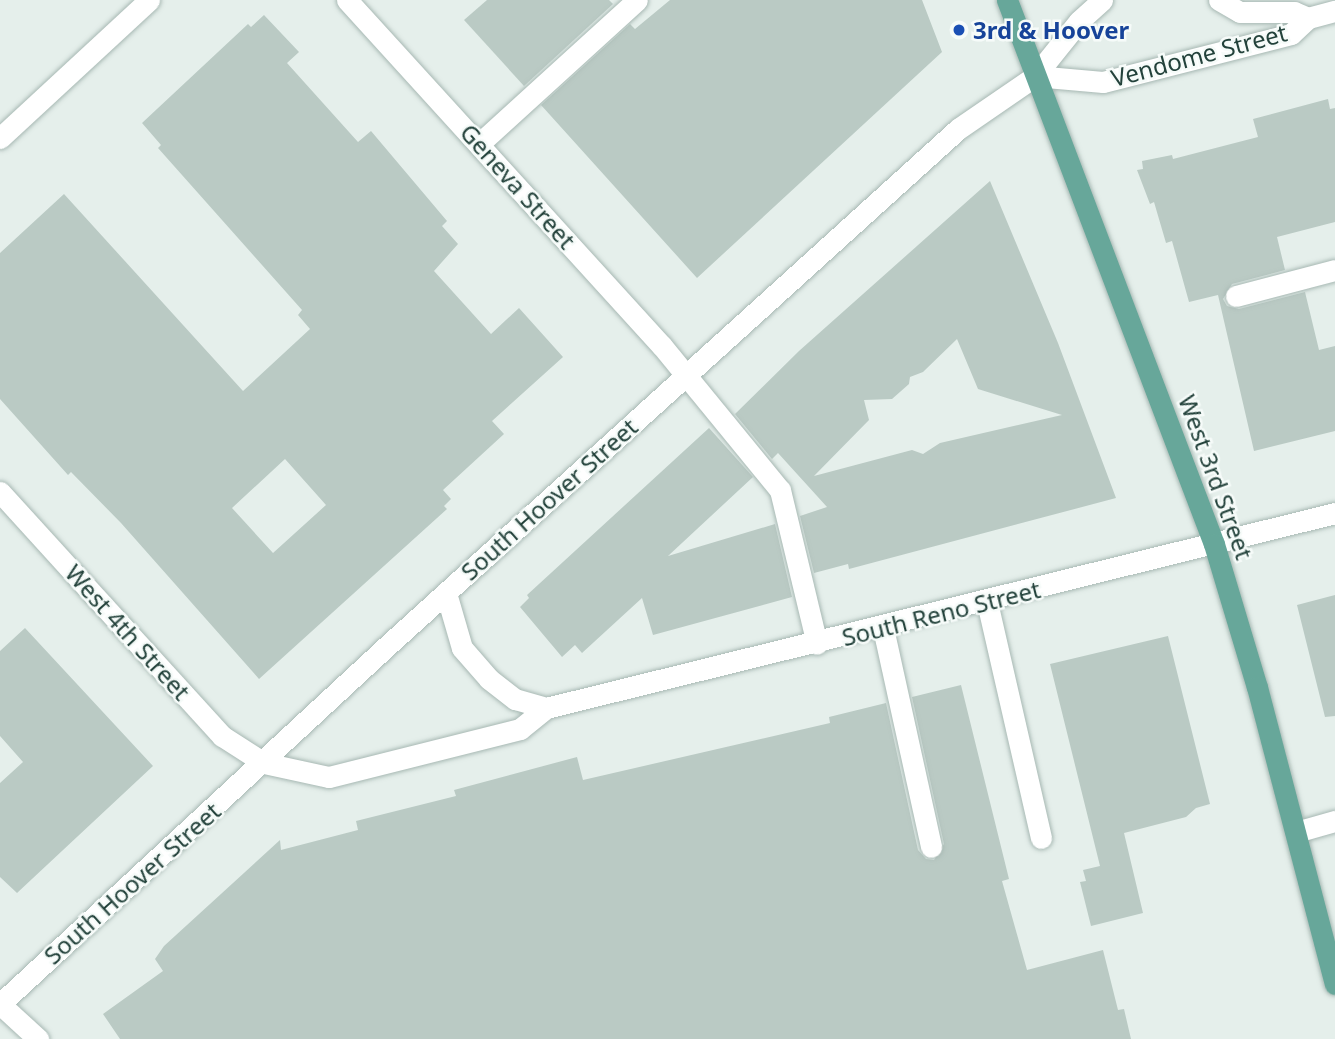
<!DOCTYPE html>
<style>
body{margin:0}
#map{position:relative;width:1335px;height:1039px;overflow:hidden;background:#e5efeb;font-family:"Noto Sans",sans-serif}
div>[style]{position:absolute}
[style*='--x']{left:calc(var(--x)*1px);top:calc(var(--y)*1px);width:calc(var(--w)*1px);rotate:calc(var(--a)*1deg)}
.building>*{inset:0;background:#bacac4}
.roads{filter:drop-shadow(0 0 2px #a7b8b3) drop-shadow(0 0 2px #a7b8b3)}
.minor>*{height:21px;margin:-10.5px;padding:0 10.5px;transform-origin:10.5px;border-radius:10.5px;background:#fff}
.major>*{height:21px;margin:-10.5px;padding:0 10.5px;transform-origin:10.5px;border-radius:10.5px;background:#67a79a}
.dots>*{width:19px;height:19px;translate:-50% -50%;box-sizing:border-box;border:4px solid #f6fbf9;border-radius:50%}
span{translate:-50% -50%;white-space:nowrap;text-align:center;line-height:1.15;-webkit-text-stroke:5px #f6fbf9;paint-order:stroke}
.transit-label{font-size:24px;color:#164399;font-weight:700}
.left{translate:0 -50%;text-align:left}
.street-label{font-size:24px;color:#23423b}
</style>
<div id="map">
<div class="building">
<i style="clip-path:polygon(487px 0,609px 0,613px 4px,524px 86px,464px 20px)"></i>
<i style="clip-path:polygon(670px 0,922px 0,942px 52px,697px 278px,541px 105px,630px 24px,635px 29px)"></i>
<i style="clip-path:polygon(evenodd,264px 15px,299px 52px,287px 63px,358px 142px,371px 131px,447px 221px,442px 226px,458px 244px,434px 271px,491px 334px,519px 308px,563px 357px,492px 421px,504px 434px,443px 490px,451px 499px,444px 506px,447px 509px,259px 679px,121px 523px,71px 472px,68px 475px,0 399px,0 253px,64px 194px,243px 391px,310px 329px,298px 315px,302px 310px,158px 148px,161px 145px,142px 123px,248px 24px,251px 27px,264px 15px,285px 459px,326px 505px,273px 553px,232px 508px,285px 459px)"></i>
<i style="clip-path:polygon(1328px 99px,1330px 109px,1335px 108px,1335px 222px,1277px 237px,1285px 270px,1232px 284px,1223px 299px,1227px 306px,1239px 309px,1305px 292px,1319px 350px,1335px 346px,1335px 431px,1254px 451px,1218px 295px,1189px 302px,1172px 241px,1166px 243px,1154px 202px,1150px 204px,1137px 170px,1143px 169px,1142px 161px,1172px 155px,1173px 159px,1258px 137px,1253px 119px)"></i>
<i style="clip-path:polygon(evenodd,990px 181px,1058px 343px,1116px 498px,849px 569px,848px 564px,814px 573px,800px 516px,827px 507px,778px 453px,772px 459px,735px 414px,799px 351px,990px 181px,957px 339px,978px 389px,1062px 415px,940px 443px,923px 454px,912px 450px,814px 476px,869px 420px,864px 400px,892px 399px,909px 384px,910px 377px,923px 372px,957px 339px)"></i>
<i style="clip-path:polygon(709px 428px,753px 477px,668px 556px,775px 524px,792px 597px,653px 635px,642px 598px,582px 653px,575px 645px,562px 657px,520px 607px,529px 598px,527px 595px)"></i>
<i style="clip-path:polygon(1335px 595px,1335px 716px,1325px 717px,1297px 605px)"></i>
<i style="clip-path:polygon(25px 628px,153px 766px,17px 893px,0 877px,0 783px,23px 762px,0 736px,0 651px)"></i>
<i style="clip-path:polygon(1168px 636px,1210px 804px,1196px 808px,1186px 817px,1124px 833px,1143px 913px,1091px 926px,1080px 882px,1086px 881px,1083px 870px,1100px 866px,1050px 664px)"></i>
<i style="clip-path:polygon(961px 685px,1009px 879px,1002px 881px,1027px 970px,1103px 950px,1118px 1010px,1124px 1009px,1131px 1039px,120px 1039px,103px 1014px,163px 971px,155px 959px,164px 946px,280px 840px,281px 850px,358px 830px,356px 821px,456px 796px,454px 790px,577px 757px,583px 780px,830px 723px,829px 717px,886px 703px,918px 850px,926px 859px,934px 860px,944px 844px,912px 697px)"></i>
</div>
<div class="roads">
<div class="minor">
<i style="--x:347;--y:0;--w:468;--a:47.7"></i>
<i style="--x:662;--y:346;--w:186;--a:50.7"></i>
<i style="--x:780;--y:490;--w:158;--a:76.5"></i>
<i style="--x:1219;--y:0;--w:24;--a:30"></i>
<i style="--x:1240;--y:12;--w:54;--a:0"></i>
<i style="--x:1294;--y:12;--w:15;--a:23"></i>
<i style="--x:1308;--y:18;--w:28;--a:-15"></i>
<i style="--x:1035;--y:76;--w:68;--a:5"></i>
<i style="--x:1103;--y:82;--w:194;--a:-14.3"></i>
<i style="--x:1291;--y:34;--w:23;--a:-43"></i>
<i style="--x:0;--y:138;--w:203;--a:-42.8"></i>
<i style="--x:480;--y:143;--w:212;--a:-42.3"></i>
<i style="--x:1236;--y:296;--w:102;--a:-14.7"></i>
<i style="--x:0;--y:492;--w:330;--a:47.7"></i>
<i style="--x:222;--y:736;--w:50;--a:32.7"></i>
<i style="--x:264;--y:763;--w:66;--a:12.2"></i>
<i style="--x:329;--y:777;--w:197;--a:-14.1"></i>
<i style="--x:520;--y:729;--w:33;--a:-39"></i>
<i style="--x:546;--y:708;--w:813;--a:-13.88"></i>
<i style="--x:446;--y:593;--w:57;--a:73.8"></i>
<i style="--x:462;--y:648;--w:41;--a:48.9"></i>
<i style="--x:489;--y:679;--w:33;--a:38"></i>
<i style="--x:515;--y:699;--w:32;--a:16"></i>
<i style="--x:987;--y:602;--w:242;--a:77.1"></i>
<i style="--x:883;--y:628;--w:224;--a:77.6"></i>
<i style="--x:1296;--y:832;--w:41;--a:-15.8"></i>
<i style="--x:0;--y:1004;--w:529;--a:-42.78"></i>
<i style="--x:388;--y:645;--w:769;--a:-42.15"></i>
<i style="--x:958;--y:129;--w:93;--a:-34.5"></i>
<i style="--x:1035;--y:76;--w:70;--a:-51.3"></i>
<i style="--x:1079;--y:21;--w:31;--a:-42"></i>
<i style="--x:0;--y:1004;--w:52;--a:42.6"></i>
</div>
<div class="major">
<i style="--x:1007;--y:0;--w:582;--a:69.17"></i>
<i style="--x:1214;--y:544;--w:149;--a:73.3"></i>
<i style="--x:1257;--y:687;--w:307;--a:75.3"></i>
</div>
</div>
<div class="dots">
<i style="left:959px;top:30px;background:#1a4fb4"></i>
</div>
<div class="transit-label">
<span class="left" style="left:973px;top:30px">3rd &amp; Hoover</span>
</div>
<div class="street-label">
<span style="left:1199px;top:55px;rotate:-15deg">Vendome Street</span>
<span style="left:518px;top:186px;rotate:48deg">Geneva Street</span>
<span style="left:1216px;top:477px;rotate:70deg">West 3rd Street</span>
<span style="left:549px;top:499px;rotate:-42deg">South Hoover Street</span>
<span style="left:941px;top:613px;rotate:-14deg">South Reno Street</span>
<span style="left:128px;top:632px;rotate:48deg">West 4th Street</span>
<span style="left:132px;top:883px;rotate:-42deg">South Hoover Street</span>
</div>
</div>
